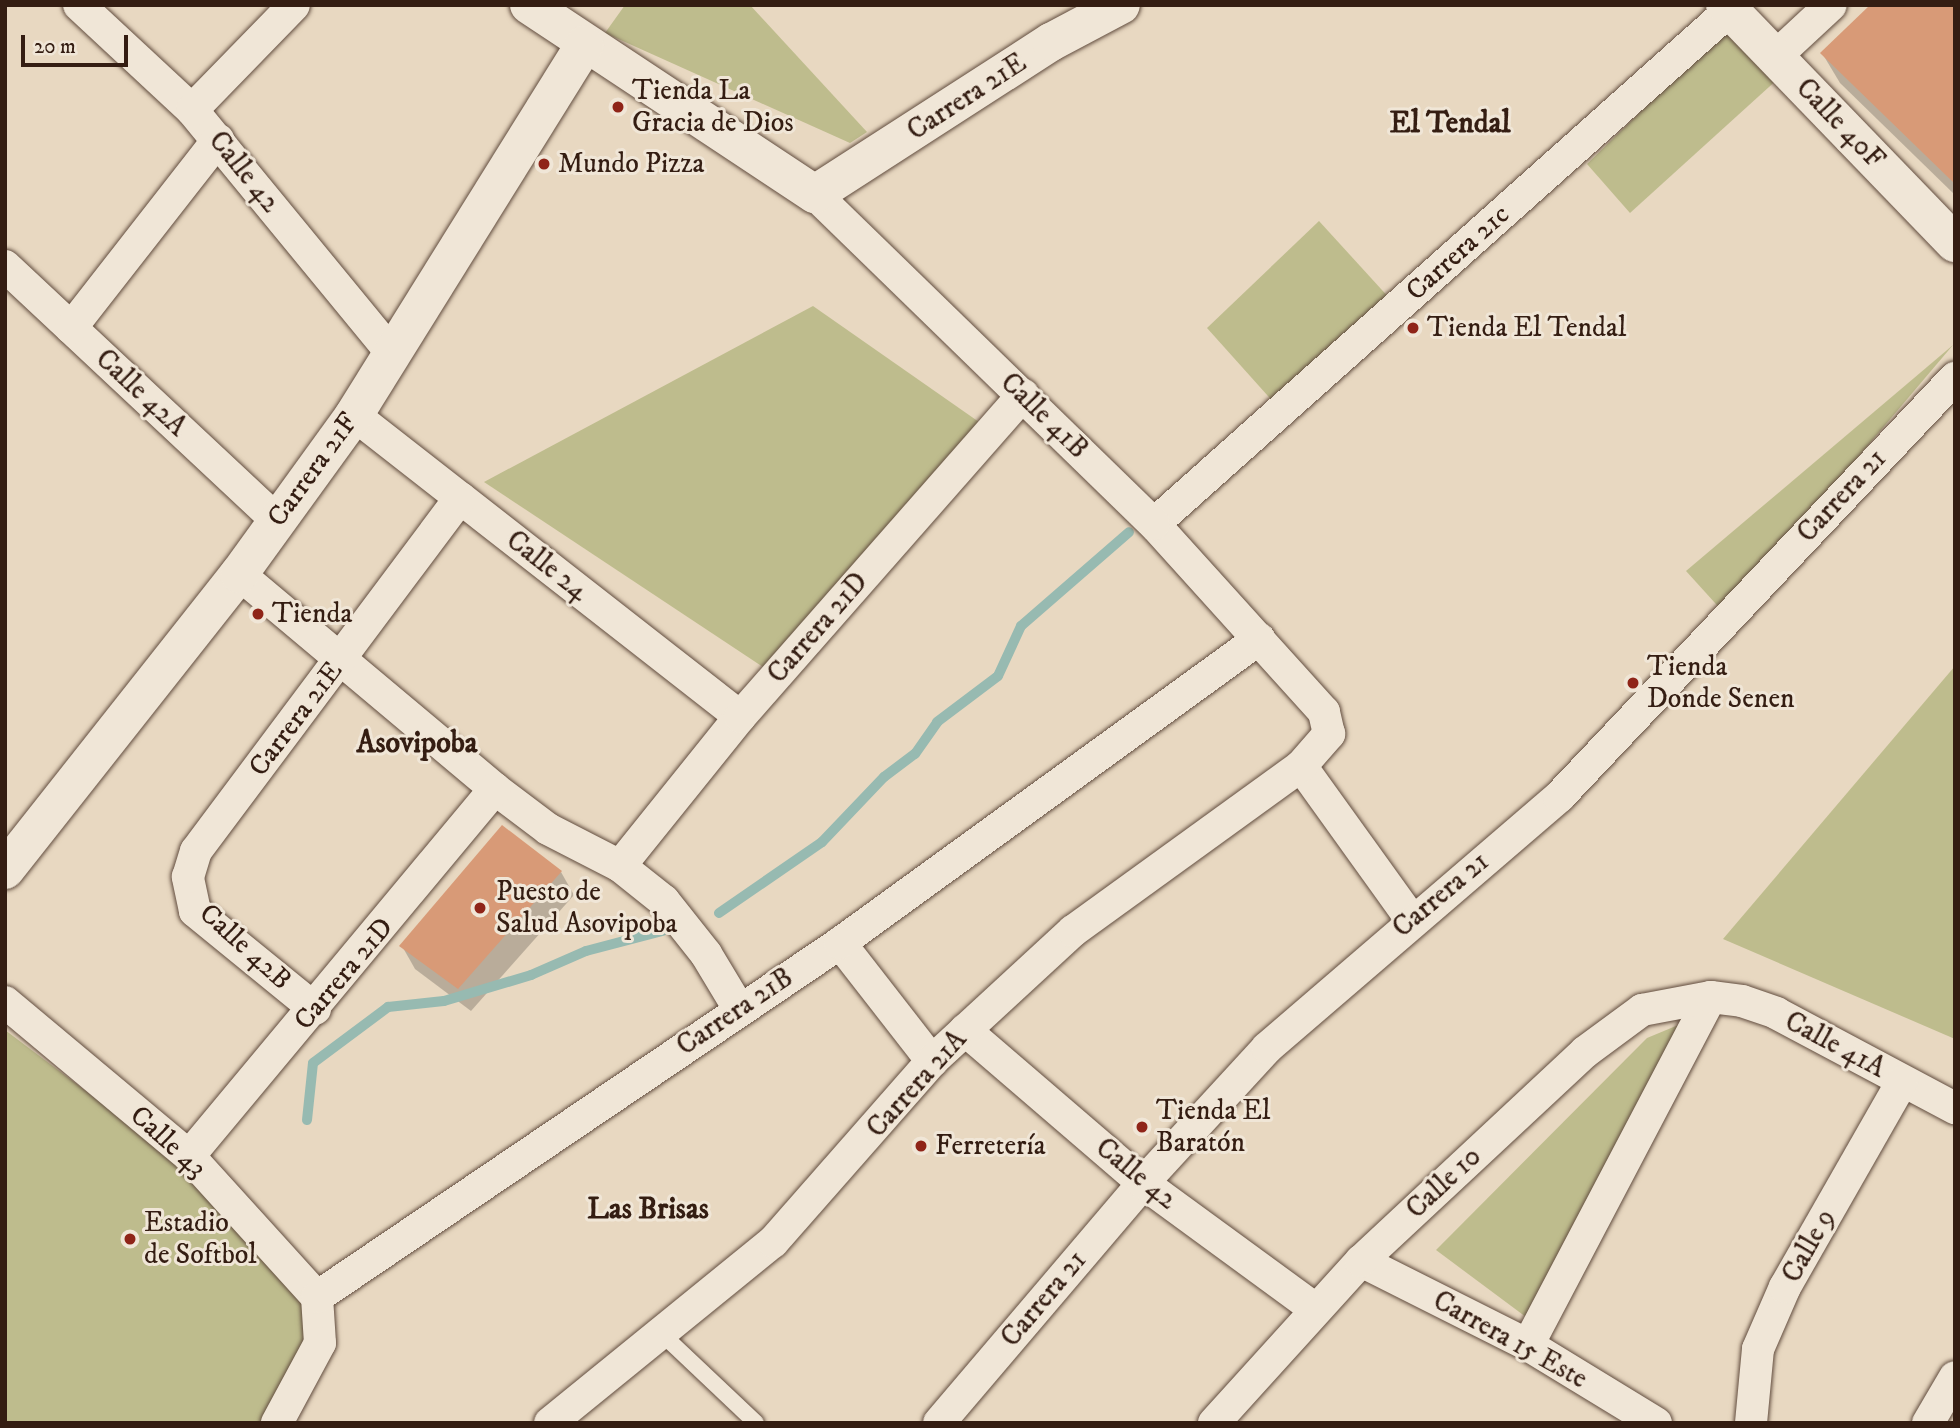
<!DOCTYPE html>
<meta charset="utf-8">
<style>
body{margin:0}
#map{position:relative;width:1960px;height:1428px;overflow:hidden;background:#e8d8c1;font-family:"IM FELL DW Pica",serif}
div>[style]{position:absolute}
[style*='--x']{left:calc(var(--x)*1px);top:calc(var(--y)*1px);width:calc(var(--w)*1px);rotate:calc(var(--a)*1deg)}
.green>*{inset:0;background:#bebc8d}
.shadow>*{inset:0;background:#0003}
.stream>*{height:10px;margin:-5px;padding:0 5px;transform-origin:5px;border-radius:5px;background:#97bab1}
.building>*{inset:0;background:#d89a77}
.roads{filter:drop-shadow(0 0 2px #614c3e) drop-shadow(0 0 2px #614c3e)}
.lane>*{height:16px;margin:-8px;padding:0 8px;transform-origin:8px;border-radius:8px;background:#f0e6d7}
.street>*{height:32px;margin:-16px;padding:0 16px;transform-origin:16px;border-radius:16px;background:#f0e6d7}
.secondary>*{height:38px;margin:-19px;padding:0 19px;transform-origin:19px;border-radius:19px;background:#f0e6d7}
.dots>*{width:19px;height:19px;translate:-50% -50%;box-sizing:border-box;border:4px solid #f0e6d7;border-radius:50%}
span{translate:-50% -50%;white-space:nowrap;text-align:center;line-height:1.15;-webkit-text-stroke:6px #f0e6d7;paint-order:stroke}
.poi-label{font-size:28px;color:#341d12}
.left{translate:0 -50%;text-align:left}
.street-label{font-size:28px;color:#341d12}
.neighbourhood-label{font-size:30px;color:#341d12;font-weight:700}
.frame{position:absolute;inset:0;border:7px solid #341d12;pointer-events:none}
.scale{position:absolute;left:21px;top:35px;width:107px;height:32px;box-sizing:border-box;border:4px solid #341d12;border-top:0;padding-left:9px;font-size:21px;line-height:24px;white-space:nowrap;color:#341d12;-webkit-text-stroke:5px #f0e6d7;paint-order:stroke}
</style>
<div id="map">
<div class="green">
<i style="clip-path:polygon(625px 5px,750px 5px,867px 132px,850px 143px,605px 33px)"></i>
<i style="clip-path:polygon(1730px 25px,1781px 76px,1630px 213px,1587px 164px)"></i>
<i style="clip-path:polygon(1319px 221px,1392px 301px,1277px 406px,1207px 328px)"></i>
<i style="clip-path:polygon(813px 306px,979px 422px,763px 667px,484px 482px)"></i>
<i style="clip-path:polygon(1953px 345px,1725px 614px,1686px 571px)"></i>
<i style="clip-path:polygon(1955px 666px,1955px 1039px,1723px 939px)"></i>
<i style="clip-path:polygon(1700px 1016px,1538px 1326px,1436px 1250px,1647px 1038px)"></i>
<i style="clip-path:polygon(5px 1030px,192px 1171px,316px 1307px,310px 1354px,259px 1423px,5px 1423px)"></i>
</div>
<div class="shadow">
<i style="clip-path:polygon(1955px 5px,1955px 195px,1840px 83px,1822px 53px)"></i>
<i style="clip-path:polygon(561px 872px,574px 895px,471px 1011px,415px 969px,402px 946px)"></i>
</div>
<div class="stream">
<i style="--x:719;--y:913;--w:125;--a:-34.6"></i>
<i style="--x:822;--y:842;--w:90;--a:-46.4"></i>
<i style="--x:884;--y:777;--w:39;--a:-37"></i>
<i style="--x:915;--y:754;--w:39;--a:-55"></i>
<i style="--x:937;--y:722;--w:76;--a:-37"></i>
<i style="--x:998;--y:676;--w:55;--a:-65.3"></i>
<i style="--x:1021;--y:626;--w:143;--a:-41"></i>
<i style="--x:307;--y:1120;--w:57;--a:-84"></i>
<i style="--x:313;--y:1063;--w:94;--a:-36.7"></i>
<i style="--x:388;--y:1007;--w:56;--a:-6.1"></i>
<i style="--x:444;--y:1001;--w:91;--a:-16.6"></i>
<i style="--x:531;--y:975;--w:60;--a:-23.6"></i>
<i style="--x:586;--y:951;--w:79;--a:-14.7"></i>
</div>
<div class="building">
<i style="clip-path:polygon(1870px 5px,1955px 5px,1955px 184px,1820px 53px)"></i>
<i style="clip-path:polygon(502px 825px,562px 871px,458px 989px,399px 946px)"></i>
</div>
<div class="roads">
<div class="lane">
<i style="--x:662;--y:1334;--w:129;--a:43.4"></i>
</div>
<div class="street">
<i style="--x:79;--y:5;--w:154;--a:42.9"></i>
<i style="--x:192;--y:110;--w:317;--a:50.6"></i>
<i style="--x:1775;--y:57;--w:76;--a:-42.9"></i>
<i style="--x:192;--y:110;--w:146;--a:-45.8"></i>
<i style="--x:5;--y:266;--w:371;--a:43.1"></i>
<i style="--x:71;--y:328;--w:239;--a:-52"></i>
<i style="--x:354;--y:415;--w:490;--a:38"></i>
<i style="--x:1154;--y:524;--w:772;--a:-41.74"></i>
<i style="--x:239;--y:574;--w:334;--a:40"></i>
<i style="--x:495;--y:789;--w:66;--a:37"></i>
<i style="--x:548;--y:829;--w:81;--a:27.2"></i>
<i style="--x:620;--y:866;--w:56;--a:38.5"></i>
<i style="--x:664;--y:901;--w:68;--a:51.6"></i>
<i style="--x:706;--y:954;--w:64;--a:59"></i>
<i style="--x:1301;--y:766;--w:188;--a:54.3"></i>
<i style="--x:620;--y:866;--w:191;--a:-51.2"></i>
<i style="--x:740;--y:717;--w:429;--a:-48.7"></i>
<i style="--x:840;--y:943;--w:150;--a:52.1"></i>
<i style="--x:5;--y:1002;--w:240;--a:39.9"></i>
<i style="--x:189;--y:1156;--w:190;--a:47.8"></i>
<i style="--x:317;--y:1297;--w:46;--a:86.3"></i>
<i style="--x:320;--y:1343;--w:91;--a:118.3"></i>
<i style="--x:315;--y:1009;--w:155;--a:-140.8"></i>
<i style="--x:195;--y:911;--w:35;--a:-102"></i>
<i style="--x:188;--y:877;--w:27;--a:-73"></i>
<i style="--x:196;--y:851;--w:441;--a:-53.2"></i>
<i style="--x:965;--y:1030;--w:235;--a:40.7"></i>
<i style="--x:1143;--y:1183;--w:213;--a:36.2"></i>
<i style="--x:189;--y:1156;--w:478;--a:-50.2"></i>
<i style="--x:1361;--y:1261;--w:187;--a:26.7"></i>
<i style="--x:1528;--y:1345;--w:150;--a:31.4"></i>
<i style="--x:317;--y:1297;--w:632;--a:-34.09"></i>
<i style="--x:840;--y:943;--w:518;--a:-35.96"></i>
<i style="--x:1528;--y:1345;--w:393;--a:-62.3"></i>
<i style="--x:550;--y:1423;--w:287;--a:-39.1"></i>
<i style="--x:773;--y:1242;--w:241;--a:-48.7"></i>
<i style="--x:932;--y:1061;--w:192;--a:-42.7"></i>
<i style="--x:1073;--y:931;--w:281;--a:-35.9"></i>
<i style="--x:1301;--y:766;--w:43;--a:-48.8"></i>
<i style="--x:1329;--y:734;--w:23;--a:-103"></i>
<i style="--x:1324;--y:712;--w:253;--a:-132.1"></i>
<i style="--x:1154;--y:524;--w:473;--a:-135.8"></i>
<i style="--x:939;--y:1423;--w:315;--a:-49.6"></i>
<i style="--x:1143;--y:1183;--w:183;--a:-47.4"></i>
<i style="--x:1267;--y:1048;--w:385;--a:-40.7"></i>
<i style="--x:1559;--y:797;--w:577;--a:-46.62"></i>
<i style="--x:1214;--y:1423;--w:219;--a:-47.8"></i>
<i style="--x:1361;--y:1261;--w:306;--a:-43"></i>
<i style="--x:1585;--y:1052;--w:71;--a:-36.4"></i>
<i style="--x:1642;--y:1010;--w:70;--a:-10.7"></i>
<i style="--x:1711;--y:997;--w:31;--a:7"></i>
<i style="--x:1742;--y:1001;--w:36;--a:19"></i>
<i style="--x:1776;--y:1013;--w:203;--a:28"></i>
<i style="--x:1751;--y:1423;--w:74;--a:-84.6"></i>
<i style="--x:1758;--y:1349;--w:68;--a:-66.5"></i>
<i style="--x:1785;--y:1287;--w:236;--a:-60.3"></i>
<i style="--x:1928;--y:1423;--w:53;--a:-59.6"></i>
</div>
<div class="secondary">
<i style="--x:529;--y:5;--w:343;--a:33.5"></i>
<i style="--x:815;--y:194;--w:281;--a:-32.8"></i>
<i style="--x:1051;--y:42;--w:79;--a:-27.9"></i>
<i style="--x:1725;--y:5;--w:331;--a:46"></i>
<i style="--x:5;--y:870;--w:377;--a:-51.7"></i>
<i style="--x:239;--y:574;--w:196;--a:-54.1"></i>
<i style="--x:354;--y:415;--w:436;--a:-58.1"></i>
</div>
</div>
<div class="dots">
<i style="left:618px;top:107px;background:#8f2418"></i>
<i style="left:544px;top:164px;background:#8f2418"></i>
<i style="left:1413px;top:328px;background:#8f2418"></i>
<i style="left:258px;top:614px;background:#8f2418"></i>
<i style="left:1633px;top:683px;background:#8f2418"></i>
<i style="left:480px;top:908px;background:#8f2418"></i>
<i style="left:1142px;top:1127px;background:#8f2418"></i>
<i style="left:921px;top:1146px;background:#8f2418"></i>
<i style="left:130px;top:1239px;background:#8f2418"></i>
</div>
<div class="poi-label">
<span class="left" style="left:632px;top:107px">Tienda La<br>Gracia de Dios</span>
<span class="left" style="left:558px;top:164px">Mundo Pizza</span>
<span class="left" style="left:1427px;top:328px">Tienda El Tendal</span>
<span class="left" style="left:272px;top:614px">Tienda</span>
<span class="left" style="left:1647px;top:683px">Tienda<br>Donde Senen</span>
<span class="left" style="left:496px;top:908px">Puesto de<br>Salud Asovipoba</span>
<span class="left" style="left:1156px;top:1127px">Tienda El<br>Baratón</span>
<span class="left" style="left:935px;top:1146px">Ferretería</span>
<span class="left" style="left:144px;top:1239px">Estadio<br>de Softbol</span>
</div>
<div class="street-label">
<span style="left:967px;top:97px;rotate:-33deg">Carrera 21E</span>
<span style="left:1840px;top:124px;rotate:46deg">Calle 40F</span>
<span style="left:244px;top:172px;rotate:51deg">Calle 42</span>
<span style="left:1458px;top:253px;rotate:-42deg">Carrera 21c</span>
<span style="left:141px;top:393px;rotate:43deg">Calle 42A</span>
<span style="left:1044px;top:416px;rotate:44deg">Calle 41B</span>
<span style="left:313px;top:470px;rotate:-54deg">Carrera 21F</span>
<span style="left:1842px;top:496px;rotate:-47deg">Carrera 21</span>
<span style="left:547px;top:566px;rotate:38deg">Calle 24</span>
<span style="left:818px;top:628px;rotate:-49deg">Carrera 21D</span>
<span style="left:296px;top:719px;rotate:-53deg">Carrera 21E</span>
<span style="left:1441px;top:895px;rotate:-40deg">Carrera 21</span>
<span style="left:245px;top:947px;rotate:42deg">Calle 42B</span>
<span style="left:344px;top:974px;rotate:-50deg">Carrera 21D</span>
<span style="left:735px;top:1012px;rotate:-34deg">Carrera 21B</span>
<span style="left:1835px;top:1045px;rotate:28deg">Calle 41A</span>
<span style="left:917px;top:1084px;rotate:-48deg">Carrera 21A</span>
<span style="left:168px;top:1142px;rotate:42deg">Calle 43</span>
<span style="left:1136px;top:1174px;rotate:39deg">Calle 42</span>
<span style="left:1444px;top:1183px;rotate:-43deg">Calle 10</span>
<span style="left:1809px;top:1246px;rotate:-61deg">Calle 9</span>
<span style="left:1044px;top:1299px;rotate:-50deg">Carrera 21</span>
<span style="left:1510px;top:1340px;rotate:29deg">Carrera 15 Este</span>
</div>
<div class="neighbourhood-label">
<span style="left:1450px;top:124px">El Tendal</span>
<span style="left:417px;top:744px">Asovipoba</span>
<span style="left:648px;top:1210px">Las Brisas</span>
</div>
<div class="frame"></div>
<div class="scale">20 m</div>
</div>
